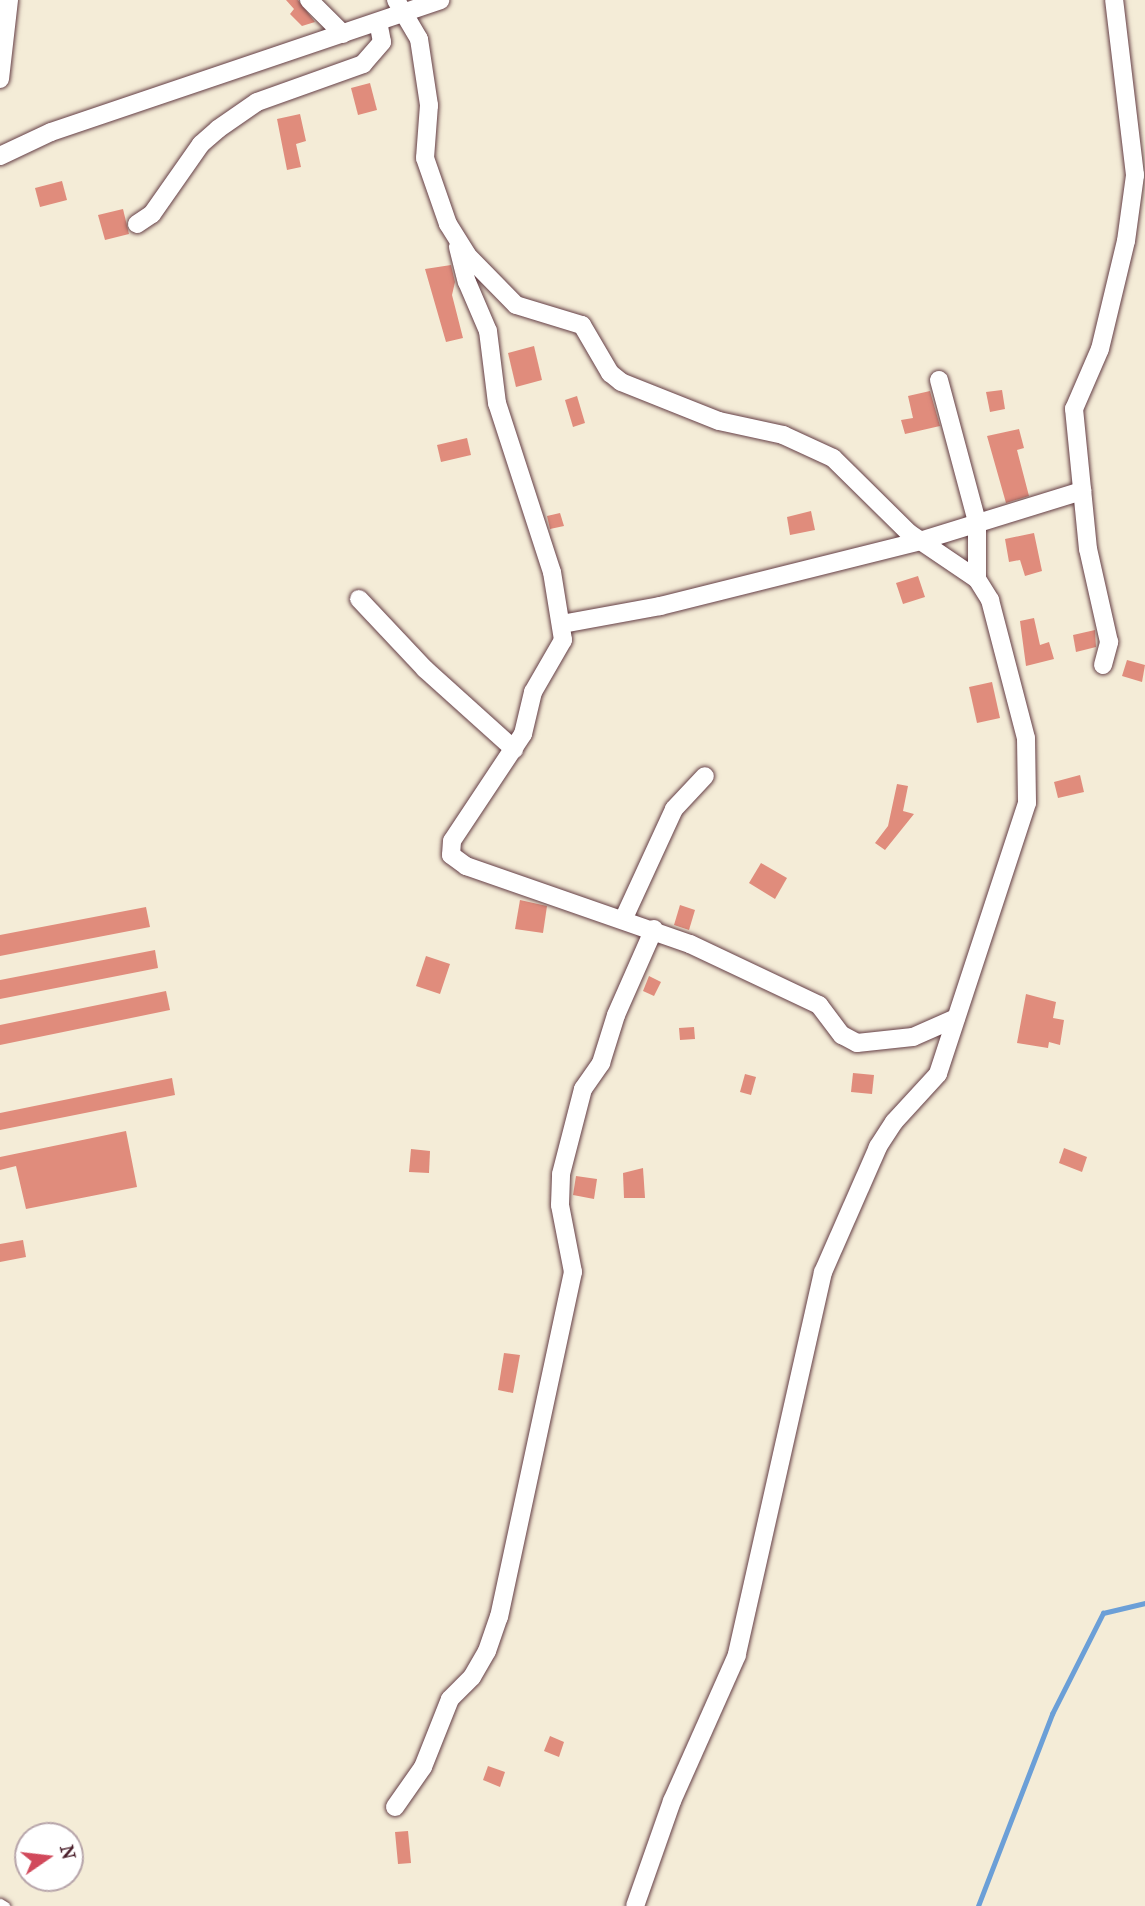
<!DOCTYPE html>
<style>
body{margin:0}
#map{position:relative;width:1145px;height:1906px;overflow:hidden;background:#f4ecd7;font-family:"IM FELL French Canon",serif}
div>[style]{position:absolute}
[style*='--x']{left:calc(var(--x)*1px);top:calc(var(--y)*1px);width:calc(var(--w)*1px);rotate:calc(var(--a)*1deg)}
.stream>*{height:4.5px;margin:-2.25px;padding:0 2.25px;transform-origin:2.25px;border-radius:2.25px;background:#6b9fd7}
.building>*{inset:0;background:#e08c7c}
.roads{filter:drop-shadow(0 0 2px #643e45) drop-shadow(0 0 2px #643e45)}
.lane>*{height:9px;margin:-4.5px;padding:0 4.5px;transform-origin:4.5px;border-radius:4.5px;background:#fff}
.street>*{height:18px;margin:-9px;padding:0 9px;transform-origin:9px;border-radius:9px;background:#fff}
span{translate:-50% -50%;white-space:nowrap;text-align:center;line-height:1.15;-webkit-text-stroke:5px #fff;paint-order:stroke}
.north{position:absolute;left:14px;top:1822px;width:70px;height:70px;box-sizing:border-box;background:#fff;border:2px solid #b7a5aa;border-radius:50%;rotate:76deg;font-size:19px;font-weight:700;line-height:28px;text-align:center;color:#4a1f2b}
.north::after{content:'';display:block;margin:auto;width:24px;height:32px;background:#d1495b;clip-path:polygon(50% 0,100% 100%,50% 72%,0 100%)}
</style>
<div id="map">
<div class="stream">
<i style="--x:978;--y:1906;--w:206;--a:-68.9"></i>
<i style="--x:1052;--y:1714;--w:113;--a:-63.2"></i>
<i style="--x:1103;--y:1613;--w:43;--a:-13.4"></i>
</div>
<div class="building">
<i style="clip-path:polygon(286px 0,298px 0,315px 22px,302px 26px,290px 14px,294px 9px)"></i>
<i style="clip-path:polygon(370px 83px,377px 110px,358px 115px,351px 88px)"></i>
<i style="clip-path:polygon(300px 114px,306px 141px,296px 144px,301px 167px,287px 170px,277px 119px)"></i>
<i style="clip-path:polygon(62px 181px,67px 200px,40px 207px,35px 188px)"></i>
<i style="clip-path:polygon(123px 209px,129px 234px,105px 240px,98px 215px)"></i>
<i style="clip-path:polygon(451px 265px,455px 282px,452px 295px,463px 338px,446px 342px,425px 269px)"></i>
<i style="clip-path:polygon(534px 346px,542px 380px,516px 387px,508px 353px)"></i>
<i style="clip-path:polygon(1002px 390px,1005px 409px,990px 412px,986px 392px)"></i>
<i style="clip-path:polygon(930px 391px,940px 426px,905px 434px,901px 420px,913px 418px,908px 396px)"></i>
<i style="clip-path:polygon(577px 396px,585px 423px,573px 427px,565px 400px)"></i>
<i style="clip-path:polygon(1019px 429px,1024px 448px,1017px 450px,1029px 496px,1006px 503px,987px 436px)"></i>
<i style="clip-path:polygon(467px 438px,471px 455px,441px 462px,437px 445px)"></i>
<i style="clip-path:polygon(811px 511px,815px 530px,790px 535px,787px 517px)"></i>
<i style="clip-path:polygon(560px 513px,564px 526px,550px 529px,547px 516px)"></i>
<i style="clip-path:polygon(1034px 533px,1042px 571px,1025px 576px,1020px 560px,1009px 562px,1005px 539px)"></i>
<i style="clip-path:polygon(918px 576px,925px 597px,903px 604px,896px 583px)"></i>
<i style="clip-path:polygon(1034px 618px,1040px 645px,1049px 642px,1054px 659px,1026px 666px,1020px 621px)"></i>
<i style="clip-path:polygon(1095px 630px,1096px 647px,1076px 652px,1073px 635px)"></i>
<i style="clip-path:polygon(1127px 660px,1145px 665px,1142px 682px,1122px 676px)"></i>
<i style="clip-path:polygon(992px 682px,1000px 718px,977px 723px,969px 687px)"></i>
<i style="clip-path:polygon(1080px 775px,1084px 792px,1058px 798px,1054px 782px)"></i>
<i style="clip-path:polygon(897px 784px,908px 786px,903px 811px,914px 814px,885px 850px,875px 843px,888px 826px)"></i>
<i style="clip-path:polygon(761px 863px,787px 878px,775px 899px,749px 883px)"></i>
<i style="clip-path:polygon(520px 900px,547px 906px,543px 933px,515px 929px)"></i>
<i style="clip-path:polygon(680px 905px,695px 910px,689px 930px,674px 925px)"></i>
<i style="clip-path:polygon(146px 907px,150px 927px,0 956px,0 935px)"></i>
<i style="clip-path:polygon(155px 950px,158px 968px,0 999px,0 980px)"></i>
<i style="clip-path:polygon(426px 956px,450px 964px,440px 994px,416px 986px)"></i>
<i style="clip-path:polygon(649px 976px,661px 982px,654px 996px,643px 991px)"></i>
<i style="clip-path:polygon(166px 991px,170px 1010px,0 1045px,0 1025px)"></i>
<i style="clip-path:polygon(1026px 994px,1056px 1002px,1053px 1018px,1064px 1020px,1060px 1045px,1049px 1042px,1048px 1048px,1017px 1043px)"></i>
<i style="clip-path:polygon(694px 1027px,695px 1039px,680px 1040px,679px 1028px)"></i>
<i style="clip-path:polygon(853px 1073px,874px 1075px,872px 1094px,851px 1092px)"></i>
<i style="clip-path:polygon(745px 1074px,756px 1077px,751px 1095px,740px 1092px)"></i>
<i style="clip-path:polygon(172px 1078px,175px 1095px,0 1130px,0 1113px)"></i>
<i style="clip-path:polygon(126px 1131px,137px 1187px,26px 1209px,16px 1166px,0 1170px,0 1157px)"></i>
<i style="clip-path:polygon(1064px 1148px,1087px 1157px,1082px 1172px,1059px 1163px)"></i>
<i style="clip-path:polygon(411px 1149px,430px 1151px,429px 1173px,409px 1172px)"></i>
<i style="clip-path:polygon(643px 1168px,645px 1198px,624px 1198px,623px 1173px)"></i>
<i style="clip-path:polygon(576px 1176px,597px 1179px,594px 1199px,573px 1195px)"></i>
<i style="clip-path:polygon(23px 1240px,26px 1257px,0 1262px,0 1244px)"></i>
<i style="clip-path:polygon(504px 1353px,520px 1355px,513px 1393px,498px 1390px)"></i>
<i style="clip-path:polygon(550px 1736px,564px 1742px,559px 1757px,544px 1751px)"></i>
<i style="clip-path:polygon(488px 1766px,505px 1772px,500px 1787px,483px 1780px)"></i>
<i style="clip-path:polygon(408px 1831px,411px 1863px,398px 1864px,395px 1832px)"></i>
</div>
<div class="roads">
<div class="lane">
<i style="--x:0;--y:1903;--w:6;--a:31"></i>
</div>
<div class="street">
<i style="--x:309;--y:0;--w:48;--a:45"></i>
<i style="--x:396;--y:0;--w:45;--a:59.5"></i>
<i style="--x:419;--y:39;--w:67;--a:81.4"></i>
<i style="--x:429;--y:105;--w:53;--a:94.3"></i>
<i style="--x:425;--y:158;--w:70;--a:70.8"></i>
<i style="--x:448;--y:224;--w:36;--a:58"></i>
<i style="--x:467;--y:255;--w:70;--a:45.6"></i>
<i style="--x:516;--y:305;--w:69;--a:16.9"></i>
<i style="--x:582;--y:325;--w:56;--a:59.7"></i>
<i style="--x:610;--y:373;--w:14;--a:39"></i>
<i style="--x:621;--y:382;--w:105;--a:21.7"></i>
<i style="--x:719;--y:421;--w:66;--a:12.3"></i>
<i style="--x:783;--y:435;--w:55;--a:24.7"></i>
<i style="--x:833;--y:458;--w:107;--a:44.6"></i>
<i style="--x:909;--y:533;--w:82;--a:34.1"></i>
<i style="--x:977;--y:579;--w:25;--a:58"></i>
<i style="--x:990;--y:600;--w:143;--a:75.4"></i>
<i style="--x:1026;--y:738;--w:65;--a:89.1"></i>
<i style="--x:1027;--y:803;--w:285;--a:108.2"></i>
<i style="--x:938;--y:1074;--w:65;--a:132.5"></i>
<i style="--x:894;--y:1122;--w:30;--a:123"></i>
<i style="--x:878;--y:1147;--w:137;--a:113.7"></i>
<i style="--x:823;--y:1272;--w:393;--a:102.7"></i>
<i style="--x:737;--y:1655;--w:160;--a:114"></i>
<i style="--x:672;--y:1801;--w:111;--a:109.4"></i>
<i style="--x:0;--y:79;--w:80;--a:-83.5"></i>
<i style="--x:0;--y:156;--w:56;--a:-25.2"></i>
<i style="--x:51;--y:132;--w:411;--a:-18.7"></i>
<i style="--x:137;--y:224;--w:18;--a:-34"></i>
<i style="--x:152;--y:214;--w:85;--a:-55"></i>
<i style="--x:201;--y:144;--w:23;--a:-41"></i>
<i style="--x:218;--y:129;--w:47;--a:-34.7"></i>
<i style="--x:257;--y:102;--w:113;--a:-19.7"></i>
<i style="--x:363;--y:64;--w:29;--a:-49"></i>
<i style="--x:382;--y:42;--w:20;--a:-101"></i>
<i style="--x:458;--y:247;--w:36;--a:76"></i>
<i style="--x:467;--y:282;--w:53;--a:66.8"></i>
<i style="--x:488;--y:331;--w:73;--a:82.9"></i>
<i style="--x:497;--y:403;--w:178;--a:72"></i>
<i style="--x:552;--y:572;--w:69;--a:80.8"></i>
<i style="--x:563;--y:640;--w:60;--a:120"></i>
<i style="--x:533;--y:692;--w:43;--a:103.4"></i>
<i style="--x:523;--y:734;--w:128;--a:123.6"></i>
<i style="--x:452;--y:841;--w:14;--a:94"></i>
<i style="--x:451;--y:855;--w:19;--a:36"></i>
<i style="--x:466;--y:866;--w:237;--a:19.2"></i>
<i style="--x:690;--y:944;--w:143;--a:25.3"></i>
<i style="--x:819;--y:1005;--w:38;--a:53"></i>
<i style="--x:842;--y:1035;--w:17;--a:28"></i>
<i style="--x:857;--y:1043;--w:56;--a:-6.1"></i>
<i style="--x:913;--y:1037;--w:47;--a:-23.8"></i>
<i style="--x:939;--y:380;--w:147;--a:75"></i>
<i style="--x:977;--y:522;--w:57;--a:90"></i>
<i style="--x:359;--y:599;--w:96;--a:46.7"></i>
<i style="--x:425;--y:669;--w:120;--a:42"></i>
<i style="--x:562;--y:624;--w:100;--a:-10.4"></i>
<i style="--x:660;--y:606;--w:268;--a:-14"></i>
<i style="--x:920;--y:541;--w:170;--a:-17.2"></i>
<i style="--x:1103;--y:665;--w:24;--a:-75"></i>
<i style="--x:1109;--y:642;--w:95;--a:-102.7"></i>
<i style="--x:1088;--y:549;--w:141;--a:-95.7"></i>
<i style="--x:1074;--y:409;--w:65;--a:-66.6"></i>
<i style="--x:1100;--y:349;--w:111;--a:-76.5"></i>
<i style="--x:1126;--y:241;--w:67;--a:-82.2"></i>
<i style="--x:1135;--y:175;--w:176;--a:-96.8"></i>
<i style="--x:623;--y:920;--w:122;--a:-65.3"></i>
<i style="--x:674;--y:809;--w:45;--a:-46.8"></i>
<i style="--x:395;--y:1807;--w:49;--a:-55"></i>
<i style="--x:423;--y:1767;--w:73;--a:-68.3"></i>
<i style="--x:450;--y:1699;--w:31;--a:-45"></i>
<i style="--x:472;--y:1677;--w:30;--a:-60"></i>
<i style="--x:487;--y:1651;--w:36;--a:-71"></i>
<i style="--x:499;--y:1617;--w:353;--a:-77.9"></i>
<i style="--x:573;--y:1272;--w:68;--a:-101"></i>
<i style="--x:560;--y:1205;--w:31;--a:-88"></i>
<i style="--x:561;--y:1174;--w:88;--a:-75.5"></i>
<i style="--x:583;--y:1089;--w:32;--a:-55"></i>
<i style="--x:601;--y:1063;--w:50;--a:-72.6"></i>
<i style="--x:616;--y:1015;--w:94;--a:-66.2"></i>
</div>
</div>
<div class="north">N</div>
</div>
